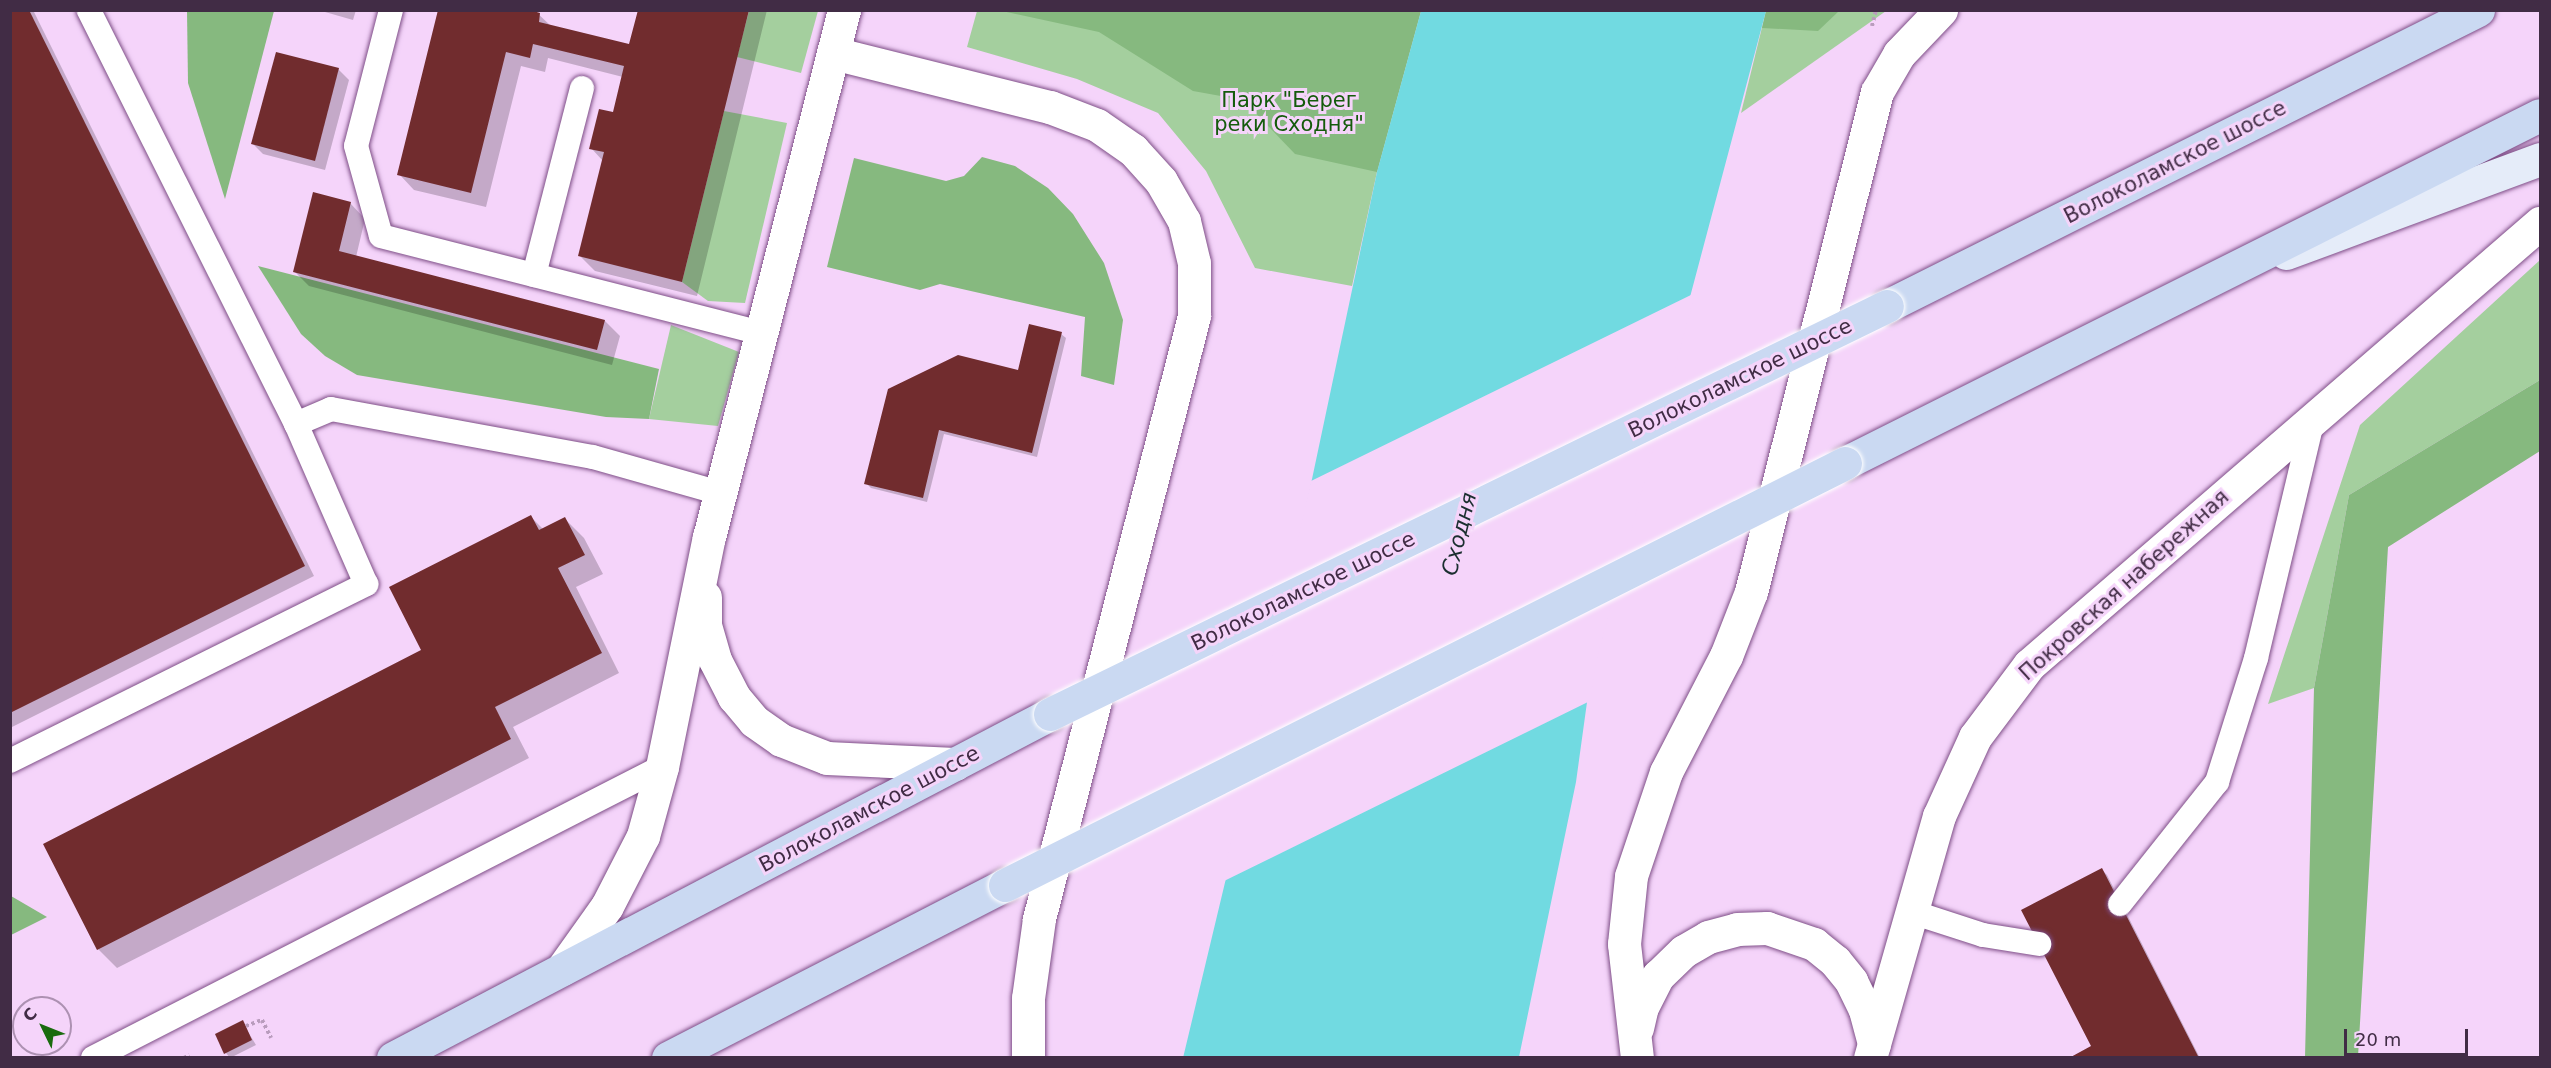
<!DOCTYPE html>
<meta charset="utf-8">
<style>
body{margin:0}
#map{position:relative;width:2551px;height:1068px;overflow:hidden;background:#f5d4fa;font-family:"DejaVu Sans",sans-serif}
div>[style]{position:absolute}
[style*='--x']{left:calc(var(--x)*1px);top:calc(var(--y)*1px);width:calc(var(--w)*1px);rotate:calc(var(--a)*1deg)}
.green>*{inset:0;background:#a4cf9e}
.forest>*{inset:0;background:#86b97f}
.water>*{inset:0;background:#71dae1}
.pier>*{inset:0;background:#f5d4fa}
.shadow>*{inset:0;background:#0003}
.building>*{inset:0;background:#712c2e}
.path>*{height:4px;margin-top:-2px;transform-origin:0;background:repeating-linear-gradient(90deg,#b99cbd 0 3px,transparent 0 6px)}
.roads{filter:drop-shadow(0 0 2px #7e4e87) drop-shadow(0 0 2px #7e4e87)}
.lane>*{height:24px;margin:-12px;padding:0 12px;transform-origin:12px;border-radius:12px;background:#fff}
.street>*{height:33px;margin:-16.5px;padding:0 16.5px;transform-origin:16.5px;border-radius:16.5px;background:#fff}
.secondary>*{height:33px;margin:-16.5px;padding:0 16.5px;transform-origin:16.5px;border-radius:16.5px;background:#e5ecf9}
.primary>*{height:33px;margin:-16.5px;padding:0 16.5px;transform-origin:16.5px;border-radius:16.5px;background:#cad9f2}
.bridges{filter:drop-shadow(0 0 2px #fff) drop-shadow(0 0 2px #fff)}
.primary-bridge>*{height:33px;margin:-16.5px;padding:0 16.5px;transform-origin:16.5px;border-radius:16.5px;background:#cad9f2}
span{translate:-50% -50%;white-space:nowrap;text-align:center;line-height:1.15;-webkit-text-stroke:6px #f5d4fa;paint-order:stroke}
.park-label{font-size:21px;color:#155b0c}
.street-label{font-size:21px;color:#412c45}
.water-label{font-size:22px;color:#1b2f30;font-style:italic}
.frame{position:absolute;inset:0;border:12px solid #412c45;pointer-events:none}
.north{position:absolute;left:12px;top:996px;width:60px;height:60px;box-sizing:border-box;background:#f5d4fa;border:2px solid #ad91b2;border-radius:50%;rotate:313deg;font-size:16px;font-weight:700;line-height:24px;text-align:center;color:#412c45}
.north::after{content:'';display:block;margin:auto;width:21px;height:27px;background:#1a6b0e;clip-path:polygon(50% 0,100% 100%,50% 72%,0 100%)}
.scale{position:absolute;left:2344px;top:1029px;width:124px;height:27px;box-sizing:border-box;border:3px solid #412c45;border-top:0;padding-left:8px;font-size:18px;line-height:21px;white-space:nowrap;color:#412c45;-webkit-text-stroke:4px #f5d4fa;paint-order:stroke}
</style>
<div id="map">
<div class="green">
<i style="clip-path:polygon(749px 11px,818px 11px,801px 73px,737px 57px)"></i>
<i style="clip-path:polygon(977px 11px,1421px 11px,1377px 172px,1352px 286px,1255px 268px,1206px 171px,1158px 113px,1077px 79px,967px 47px)"></i>
<i style="clip-path:polygon(1766px 11px,1886px 11px,1741px 113px)"></i>
<i style="clip-path:polygon(724px 111px,787px 123px,745px 303px,708px 301px,682px 282px)"></i>
<i style="clip-path:polygon(2540px 260px,2540px 380px,2349px 495px,2314px 688px,2268px 704px,2360px 425px)"></i>
<i style="clip-path:polygon(671px 325px,739px 352px,718px 426px,649px 419px)"></i>
</div>
<div class="forest">
<i style="clip-path:polygon(187px 11px,274px 11px,225px 199px,188px 83px)"></i>
<i style="clip-path:polygon(1002px 11px,1421px 11px,1377px 172px,1295px 154px,1243px 100px,1193px 91px,1099px 32px)"></i>
<i style="clip-path:polygon(1766px 11px,1839px 11px,1818px 31px,1762px 28px)"></i>
<i style="clip-path:polygon(982px 157px,1015px 166px,1048px 188px,1073px 214px,1104px 263px,1123px 320px,1114px 385px,1081px 376px,1085px 317px,940px 284px,920px 290px,827px 267px,854px 158px,946px 181px,964px 176px)"></i>
<i style="clip-path:polygon(258px 266px,659px 369px,649px 419px,606px 417px,357px 375px,325px 356px,301px 334px)"></i>
<i style="clip-path:polygon(2540px 380px,2540px 451px,2388px 547px,2358px 1057px,2305px 1057px,2314px 688px,2349px 495px)"></i>
<i style="clip-path:polygon(11px 896px,47px 917px,11px 935px)"></i>
</div>
<div class="water">
<i style="clip-path:polygon(1421px 11px,1766px 11px,1592px 666px,1576px 782px,1519px 1057px,1183px 1058px,1239px 824px,1377px 172px)"></i>
</div>
<div class="pier">
<i style="clip-path:polygon(1695px 293px,1595px 666px,1590px 701px,1222px 882px,1311px 481px)"></i>
</div>
<div class="shadow">
<i style="clip-path:polygon(10px 10px,33px 10px,314px 576px,10px 728px)"></i>
<i style="clip-path:polygon(318px 10px,356px 10px,353px 20px)"></i>
<i style="clip-path:polygon(439px 10px,534px 10px,552px 27px,631px 46px,639px 10px,767px 10px,697px 296px,595px 271px,580px 256px,603px 161px,591px 148px,614px 114px,623px 77px,548px 58px,545px 72px,521px 66px,486px 207px,414px 190px,399px 174px)"></i>
<i style="clip-path:polygon(338px 69px,349px 80px,325px 170px,263px 154px,253px 144px)"></i>
<i style="clip-path:polygon(350px 203px,365px 219px,356px 257px,605px 321px,620px 336px,612px 365px,309px 286px,294px 271px)"></i>
<i style="clip-path:polygon(1061px 334px,1066px 338px,1037px 457px,944px 434px,927px 502px,871px 488px,866px 483px,889px 390px,1019px 372px)"></i>
<i style="clip-path:polygon(531px 517px,543px 529px,565px 519px,584px 538px,603px 574px,576px 587px,619px 673px,513px 727px,529px 758px,117px 968px,98px 949px,423px 651px)"></i>
<i style="clip-path:polygon(2102px 870px,2107px 875px,2200px 1058px,2072px 1058px,2093px 1047px)"></i>
<i style="clip-path:polygon(242px 1022px,256px 1045px,230px 1058px,226px 1053px)"></i>
</div>
<div class="building">
<i style="clip-path:polygon(10px 10px,29px 10px,305px 566px,10px 713px)"></i>
<i style="clip-path:polygon(438px 10px,530px 10px,540px 13px,539px 22px,629px 44px,638px 10px,749px 10px,682px 282px,578px 256px,604px 152px,589px 149px,599px 109px,613px 112px,624px 66px,533px 44px,530px 58px,506px 52px,471px 193px,397px 175px)"></i>
<i style="clip-path:polygon(276px 52px,339px 68px,315px 161px,251px 144px)"></i>
<i style="clip-path:polygon(313px 192px,351px 202px,339px 251px,605px 320px,597px 350px,293px 272px)"></i>
<i style="clip-path:polygon(1029px 324px,1062px 332px,1032px 453px,939px 430px,923px 498px,864px 484px,888px 389px,958px 355px,1018px 370px)"></i>
<i style="clip-path:polygon(531px 515px,539px 530px,565px 517px,585px 555px,558px 568px,602px 653px,495px 707px,511px 739px,97px 950px,43px 844px,421px 650px,389px 587px)"></i>
<i style="clip-path:polygon(2102px 868px,2199px 1058px,2069px 1058px,2091px 1046px,2021px 910px)"></i>
<i style="clip-path:polygon(243px 1020px,252px 1040px,224px 1054px,215px 1034px)"></i>
</div>
<div class="path">
<i style="--x:1872;--y:26;--w:16;--a:-76"></i>
<i style="--x:246;--y:1026;--w:17;--a:-21"></i>
<i style="--x:262;--y:1020;--w:20;--a:63"></i>
<i style="--x:184;--y:1058;--w:6;--a:-31"></i>
</div>
<div class="roads">
<div class="lane">
<i style="--x:391;--y:10;--w:140;--a:104.4"></i>
<i style="--x:356;--y:146;--w:93;--a:74.5"></i>
<i style="--x:381;--y:236;--w:392;--a:14.3"></i>
<i style="--x:534;--y:275;--w:193;--a:-75.6"></i>
<i style="--x:296;--y:424;--w:38;--a:-23"></i>
<i style="--x:331;--y:409;--w:266;--a:10.4"></i>
<i style="--x:593;--y:457;--w:132;--a:15.8"></i>
<i style="--x:10;--y:761;--w:398;--a:-26.4"></i>
<i style="--x:366;--y:584;--w:175;--a:-113.6"></i>
<i style="--x:296;--y:424;--w:463;--a:-116.6"></i>
<i style="--x:2120;--y:904;--w:156;--a:-51.5"></i>
<i style="--x:2217;--y:782;--w:130;--a:-72.5"></i>
<i style="--x:2256;--y:658;--w:247;--a:-76.6"></i>
<i style="--x:1912;--y:912;--w:75;--a:17.9"></i>
<i style="--x:1983;--y:935;--w:57;--a:9.1"></i>
<i style="--x:93;--y:1058;--w:639;--a:-27.09"></i>
</div>
<div class="street">
<i style="--x:833;--y:53;--w:224;--a:14"></i>
<i style="--x:1050;--y:107;--w:50;--a:21"></i>
<i style="--x:1097;--y:125;--w:44;--a:34.8"></i>
<i style="--x:1133;--y:150;--w:42;--a:47.9"></i>
<i style="--x:1161;--y:181;--w:46;--a:60.1"></i>
<i style="--x:1184;--y:221;--w:43;--a:76.6"></i>
<i style="--x:1194;--y:263;--w:53;--a:90"></i>
<i style="--x:1194;--y:316;--w:623;--a:104.42"></i>
<i style="--x:1039;--y:919;--w:80;--a:97.9"></i>
<i style="--x:1028;--y:998;--w:60;--a:90"></i>
<i style="--x:705;--y:597;--w:28;--a:90"></i>
<i style="--x:705;--y:625;--w:36;--a:74"></i>
<i style="--x:715;--y:660;--w:42;--a:62.8"></i>
<i style="--x:734;--y:697;--w:31;--a:50"></i>
<i style="--x:754;--y:721;--w:33;--a:35"></i>
<i style="--x:781;--y:740;--w:49;--a:21.4"></i>
<i style="--x:827;--y:758;--w:128;--a:2.7"></i>
<i style="--x:562;--y:969;--w:77;--a:-54.5"></i>
<i style="--x:607;--y:906;--w:79;--a:-62.8"></i>
<i style="--x:643;--y:836;--w:72;--a:-74.6"></i>
<i style="--x:662;--y:767;--w:235;--a:-78.5"></i>
<i style="--x:709;--y:537;--w:544;--a:-75.63"></i>
<i style="--x:1637;--y:1028;--w:22;--a:-77"></i>
<i style="--x:1642;--y:1007;--w:35;--a:-63"></i>
<i style="--x:1658;--y:976;--w:36;--a:-44"></i>
<i style="--x:1684;--y:951;--w:28;--a:-30"></i>
<i style="--x:1708;--y:937;--w:30;--a:-15"></i>
<i style="--x:1737;--y:929;--w:30;--a:-2"></i>
<i style="--x:1767;--y:928;--w:50;--a:18.8"></i>
<i style="--x:1814;--y:944;--w:27;--a:39"></i>
<i style="--x:1835;--y:961;--w:26;--a:51"></i>
<i style="--x:1851;--y:981;--w:32;--a:64"></i>
<i style="--x:1865;--y:1010;--w:35;--a:75"></i>
<i style="--x:1637;--y:1058;--w:115;--a:-96.5"></i>
<i style="--x:1624;--y:944;--w:68;--a:-84.1"></i>
<i style="--x:1631;--y:876;--w:110;--a:-71.4"></i>
<i style="--x:1666;--y:772;--w:131;--a:-62.7"></i>
<i style="--x:1726;--y:656;--w:69;--a:-68.7"></i>
<i style="--x:1751;--y:592;--w:516;--a:-75.86"></i>
<i style="--x:1877;--y:92;--w:44;--a:-59.9"></i>
<i style="--x:1899;--y:54;--w:61;--a:-46.3"></i>
<i style="--x:1870;--y:1058;--w:252;--a:-74.1"></i>
<i style="--x:1939;--y:816;--w:87;--a:-65.5"></i>
<i style="--x:1975;--y:737;--w:90;--a:-53.1"></i>
<i style="--x:2029;--y:665;--w:676;--a:-40.86"></i>
</div>
<div class="secondary">
<i style="--x:2286;--y:253;--w:271;--a:-20.3"></i>
</div>
<div class="primary">
<i style="--x:1887;--y:306;--w:661;--a:-26.6"></i>
<i style="--x:1845;--y:463;--w:777;--a:-26.6"></i>
<i style="--x:393;--y:1058;--w:742;--a:-27.64"></i>
<i style="--x:668;--y:1058;--w:379;--a:-27.2"></i>
</div>
</div>
<div class="bridges">
<div class="primary-bridge">
<i style="--x:1050;--y:714;--w:931;--a:-25.99"></i>
<i style="--x:1005;--y:885;--w:940;--a:-26.67"></i>
</div>
</div>
<div class="park-label">
<span style="left:1289px;top:112px">Парк "Берег<br>реки Сходня"</span>
</div>
<div class="street-label">
<span style="left:2175px;top:162px;rotate:-27deg">Волоколамское шоссе</span>
<span style="left:1740px;top:378px;rotate:-26deg">Волоколамское шоссе</span>
<span style="left:2124px;top:585px;rotate:-42deg">Покровская набережная</span>
<span style="left:1303px;top:591px;rotate:-26deg">Волоколамское шоссе</span>
<span style="left:869px;top:809px;rotate:-28deg">Волоколамское шоссе</span>
</div>
<div class="water-label">
<span style="left:1459px;top:534px;rotate:-76deg">Сходня</span>
</div>
<div class="frame"></div>
<div class="north">С</div>
<div class="scale">20 m</div>
</div>
